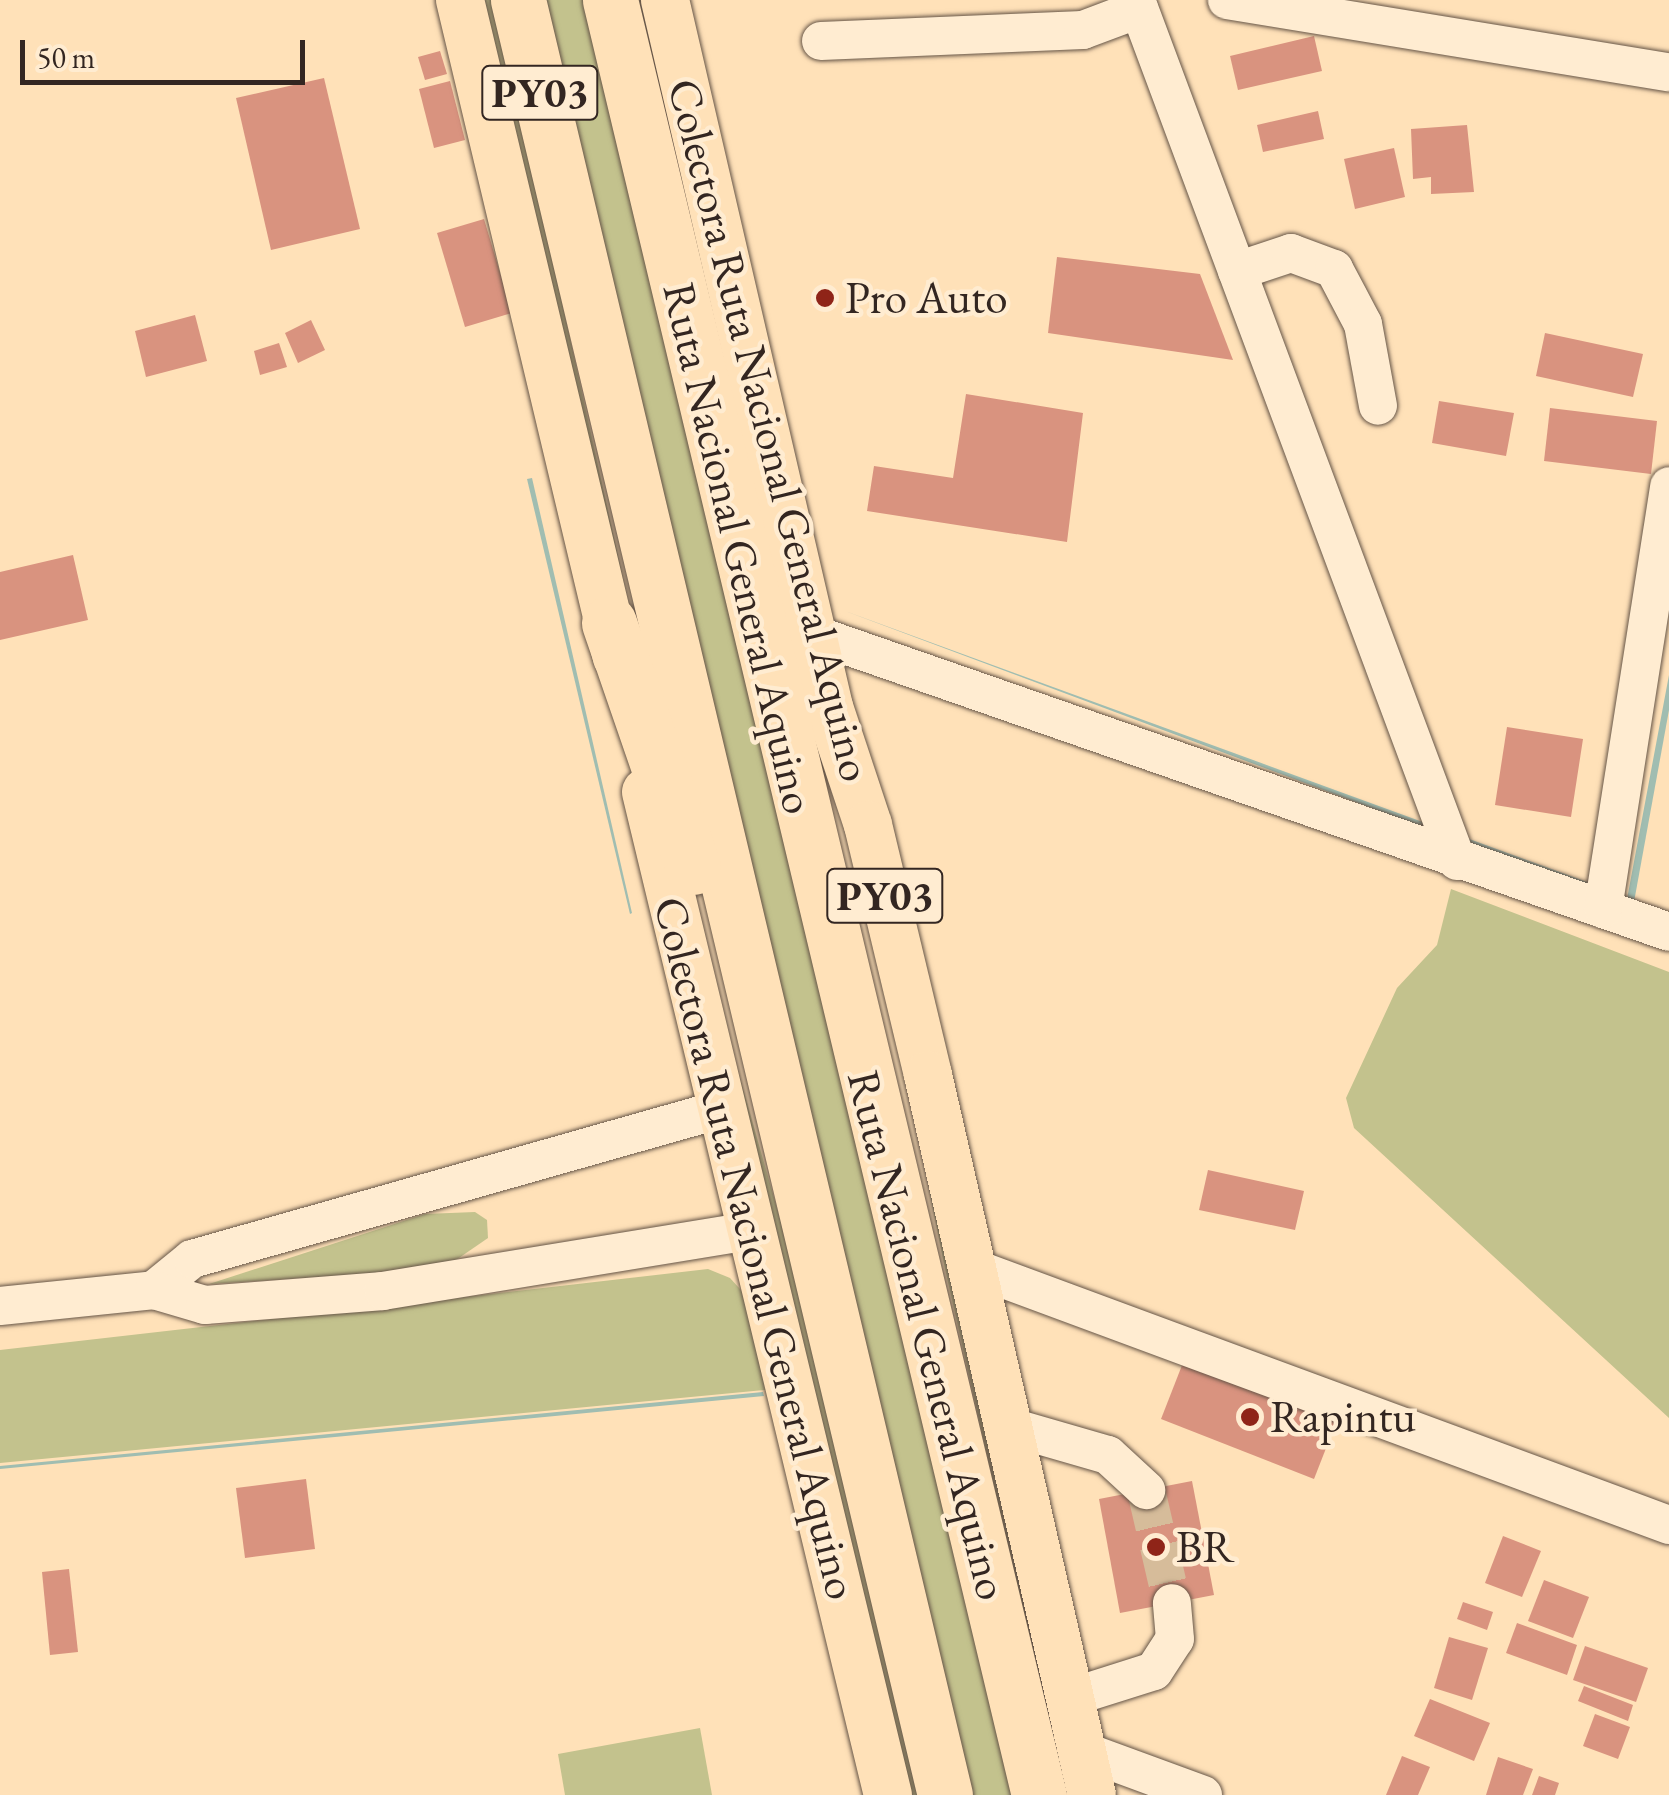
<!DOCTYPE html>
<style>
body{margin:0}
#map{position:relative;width:1669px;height:1795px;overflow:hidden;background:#ffe1b8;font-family:"EB Garamond",serif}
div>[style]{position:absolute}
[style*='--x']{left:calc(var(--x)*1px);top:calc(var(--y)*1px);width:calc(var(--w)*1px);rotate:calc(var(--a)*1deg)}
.green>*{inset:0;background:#c3c28d}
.water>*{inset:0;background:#a0bdb1}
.building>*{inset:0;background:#d9937f}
.minor-tunnel>*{height:38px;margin-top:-19px;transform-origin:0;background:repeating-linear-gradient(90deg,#d6bc9a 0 38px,transparent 0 57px)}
.roads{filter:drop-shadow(0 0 2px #665547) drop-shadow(0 0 2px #665547)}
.minor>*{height:38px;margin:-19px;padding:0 19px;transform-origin:19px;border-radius:19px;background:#ffecd1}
.major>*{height:48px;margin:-24px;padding:0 24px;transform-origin:24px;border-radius:24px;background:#ffe1b8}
.highway>*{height:55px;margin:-27.5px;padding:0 27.5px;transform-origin:27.5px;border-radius:27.5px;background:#ffe1b8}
.dots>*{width:28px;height:28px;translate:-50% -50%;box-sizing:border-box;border:5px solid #ffecd1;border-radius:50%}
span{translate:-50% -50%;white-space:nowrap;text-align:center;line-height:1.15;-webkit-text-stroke:9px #ffecd1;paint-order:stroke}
.shield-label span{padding:2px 8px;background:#ffecd1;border:2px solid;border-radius:8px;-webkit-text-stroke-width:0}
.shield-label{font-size:42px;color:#332621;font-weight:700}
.poi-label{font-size:45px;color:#332621}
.left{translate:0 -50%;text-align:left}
.street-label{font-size:45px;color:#332621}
.scale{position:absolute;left:20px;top:40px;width:285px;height:45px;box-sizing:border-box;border:5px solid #332621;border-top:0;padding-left:12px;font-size:30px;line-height:35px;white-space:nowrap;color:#332621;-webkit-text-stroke:8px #ffecd1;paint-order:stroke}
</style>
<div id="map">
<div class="green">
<i style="clip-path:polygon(474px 0,495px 0,638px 646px)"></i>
<i style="clip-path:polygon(544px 0,591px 0,1013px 1795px,969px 1795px)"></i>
<i style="clip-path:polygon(673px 842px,836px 1416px,924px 1795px,907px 1795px)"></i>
<i style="clip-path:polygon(868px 882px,1075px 1795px,1064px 1795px,945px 1269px)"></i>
<i style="clip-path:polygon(1451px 889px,1669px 972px,1669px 1418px,1354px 1128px,1346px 1098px,1397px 988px,1437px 945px)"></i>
<i style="clip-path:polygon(475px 1212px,487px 1220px,488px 1238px,456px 1260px,371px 1274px,209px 1284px,425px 1214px)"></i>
<i style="clip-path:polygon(708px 1269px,730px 1278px,750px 1300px,774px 1389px,0 1463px,0 1350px)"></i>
<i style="clip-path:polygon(700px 1728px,712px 1795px,565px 1795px,558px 1754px)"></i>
</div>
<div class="water">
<i style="clip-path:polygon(532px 478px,632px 913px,630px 914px,527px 479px)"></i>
<i style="clip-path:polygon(845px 611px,1590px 883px,1588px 889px)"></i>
<i style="clip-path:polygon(1669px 675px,1669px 710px,1634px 902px,1627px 899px)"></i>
<i style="clip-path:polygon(763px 1392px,764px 1396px,0 1469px,0 1466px)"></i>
</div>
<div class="building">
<i style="clip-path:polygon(1314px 36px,1322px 71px,1238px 90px,1230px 56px)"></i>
<i style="clip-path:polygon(440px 51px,447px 74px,425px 80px,418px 57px)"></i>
<i style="clip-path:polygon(324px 78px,360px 229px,271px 250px,236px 98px)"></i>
<i style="clip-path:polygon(450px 81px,465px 140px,434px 148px,419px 89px)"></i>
<i style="clip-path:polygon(1318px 111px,1324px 139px,1263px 152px,1257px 125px)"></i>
<i style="clip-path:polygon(1467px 125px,1474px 192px,1431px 194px,1431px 177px,1413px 179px,1411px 129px)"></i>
<i style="clip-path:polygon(1394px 148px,1405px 197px,1355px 209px,1344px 159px)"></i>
<i style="clip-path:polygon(484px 219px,512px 313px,465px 327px,437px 233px)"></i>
<i style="clip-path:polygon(1057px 257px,1200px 274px,1233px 360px,1048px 333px)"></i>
<i style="clip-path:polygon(195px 315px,207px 361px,146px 377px,135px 331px)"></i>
<i style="clip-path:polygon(311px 320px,325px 350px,298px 363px,285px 333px)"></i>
<i style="clip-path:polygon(1545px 333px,1643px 354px,1633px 397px,1536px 376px)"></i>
<i style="clip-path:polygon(279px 343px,287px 367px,260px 375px,254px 351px)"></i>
<i style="clip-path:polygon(966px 394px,1083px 413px,1067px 542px,867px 511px,874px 466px,953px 478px)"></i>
<i style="clip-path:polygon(1439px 401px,1514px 413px,1506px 456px,1432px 443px)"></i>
<i style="clip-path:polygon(1550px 408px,1657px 421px,1651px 474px,1544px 461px)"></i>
<i style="clip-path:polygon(73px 555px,88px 620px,0 640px,0 572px)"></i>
<i style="clip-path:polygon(1507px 727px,1583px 739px,1571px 817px,1495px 805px)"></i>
<i style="clip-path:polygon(1208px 1170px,1304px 1191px,1295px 1230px,1199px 1210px)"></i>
<i style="clip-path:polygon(1186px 1355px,1339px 1415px,1314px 1479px,1161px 1419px)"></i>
<i style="clip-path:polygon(306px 1479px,315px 1549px,245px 1558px,236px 1488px)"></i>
<i style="clip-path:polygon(1192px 1481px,1214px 1595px,1120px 1613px,1099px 1499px)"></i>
<i style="clip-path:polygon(1503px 1536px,1541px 1551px,1522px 1597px,1485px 1583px)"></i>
<i style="clip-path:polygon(69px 1569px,78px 1652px,50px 1655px,42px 1572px)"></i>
<i style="clip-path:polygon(1544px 1580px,1589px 1597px,1573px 1638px,1528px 1621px)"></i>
<i style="clip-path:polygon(1463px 1602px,1493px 1612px,1487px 1630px,1457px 1619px)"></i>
<i style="clip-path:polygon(1517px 1623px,1577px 1645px,1567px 1675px,1506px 1653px)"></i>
<i style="clip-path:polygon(1449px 1637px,1488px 1648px,1472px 1700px,1434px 1688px)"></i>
<i style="clip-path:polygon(1585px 1646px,1648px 1668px,1636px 1702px,1573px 1680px)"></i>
<i style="clip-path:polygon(1584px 1686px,1633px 1705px,1628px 1721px,1578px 1701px)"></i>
<i style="clip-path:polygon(1430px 1699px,1490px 1723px,1474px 1761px,1414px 1736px)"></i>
<i style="clip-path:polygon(1595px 1714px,1630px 1727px,1618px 1759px,1583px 1746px)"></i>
<i style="clip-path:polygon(1402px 1756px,1430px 1767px,1418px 1795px,1386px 1795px)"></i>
<i style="clip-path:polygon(1498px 1757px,1533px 1769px,1523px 1795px,1486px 1795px)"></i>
<i style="clip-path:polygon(1539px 1776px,1559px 1783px,1555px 1795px,1532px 1795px)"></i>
</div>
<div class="minor-tunnel">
<i style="--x:1146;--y:1490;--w:116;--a:77"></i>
</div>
<div class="roads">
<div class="minor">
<i style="--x:1136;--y:0;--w:919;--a:69.55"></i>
<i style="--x:1227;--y:0;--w:448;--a:9.3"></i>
<i style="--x:821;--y:41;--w:262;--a:-2.4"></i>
<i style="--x:1083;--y:30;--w:60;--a:-20.6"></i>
<i style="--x:1237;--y:271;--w:57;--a:-18.4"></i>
<i style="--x:1291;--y:253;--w:46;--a:20.4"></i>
<i style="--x:1334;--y:269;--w:62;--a:62.2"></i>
<i style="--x:1363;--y:324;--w:83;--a:79.6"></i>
<i style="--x:813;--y:634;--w:906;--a:19.19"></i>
<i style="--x:1603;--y:909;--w:428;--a:-81.1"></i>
<i style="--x:971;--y:1267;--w:744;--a:20.29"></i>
<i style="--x:154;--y:1290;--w:49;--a:-39.2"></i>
<i style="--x:192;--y:1259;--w:554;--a:-15.82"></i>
<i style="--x:0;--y:1306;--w:155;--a:-5.9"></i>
<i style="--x:154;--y:1290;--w:53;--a:16.4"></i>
<i style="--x:205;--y:1305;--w:179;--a:-4.5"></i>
<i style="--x:383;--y:1291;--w:377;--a:-9.3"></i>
<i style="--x:1004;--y:1425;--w:108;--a:16.1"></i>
<i style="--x:1108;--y:1455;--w:52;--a:42.6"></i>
<i style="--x:1069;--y:1698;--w:89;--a:-17.6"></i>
<i style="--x:1154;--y:1671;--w:38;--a:-57"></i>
<i style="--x:1175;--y:1639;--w:36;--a:-95"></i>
<i style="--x:1081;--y:1750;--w:130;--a:20.2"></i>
</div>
<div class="major">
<i style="--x:460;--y:0;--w:676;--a:76.58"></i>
<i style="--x:665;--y:0;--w:726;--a:76.94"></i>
<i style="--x:829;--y:707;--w:124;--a:71.7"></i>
<i style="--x:868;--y:825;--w:257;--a:76.5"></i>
<i style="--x:928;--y:1075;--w:738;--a:77.17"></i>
<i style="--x:646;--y:792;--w:1032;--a:76.44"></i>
</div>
<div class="highway">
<i style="--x:518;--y:0;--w:1845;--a:76.62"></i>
<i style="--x:610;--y:0;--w:1846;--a:76.56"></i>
<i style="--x:609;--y:623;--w:258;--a:71"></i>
</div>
</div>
<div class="dots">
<i style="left:825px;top:298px;background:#8f2418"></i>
<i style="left:1250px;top:1417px;background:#8f2418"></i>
<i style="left:1156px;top:1547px;background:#8f2418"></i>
</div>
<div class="shield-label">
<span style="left:540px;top:93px">PY03</span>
<span style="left:885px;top:896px">PY03</span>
</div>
<div class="poi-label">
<span class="left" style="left:845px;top:298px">Pro Auto</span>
<span class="left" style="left:1270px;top:1417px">Rapintu</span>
<span class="left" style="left:1176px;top:1547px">BR</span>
</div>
<div class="street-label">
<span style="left:770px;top:430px;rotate:76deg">Colectora Ruta Nacional General Aquino</span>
<span style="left:739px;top:548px;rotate:77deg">Ruta Nacional General Aquino</span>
<span style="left:756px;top:1248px;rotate:76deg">Colectora Ruta Nacional General Aquino</span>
<span style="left:928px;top:1335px;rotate:76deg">Ruta Nacional General Aquino</span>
</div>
<div class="scale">50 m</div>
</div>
